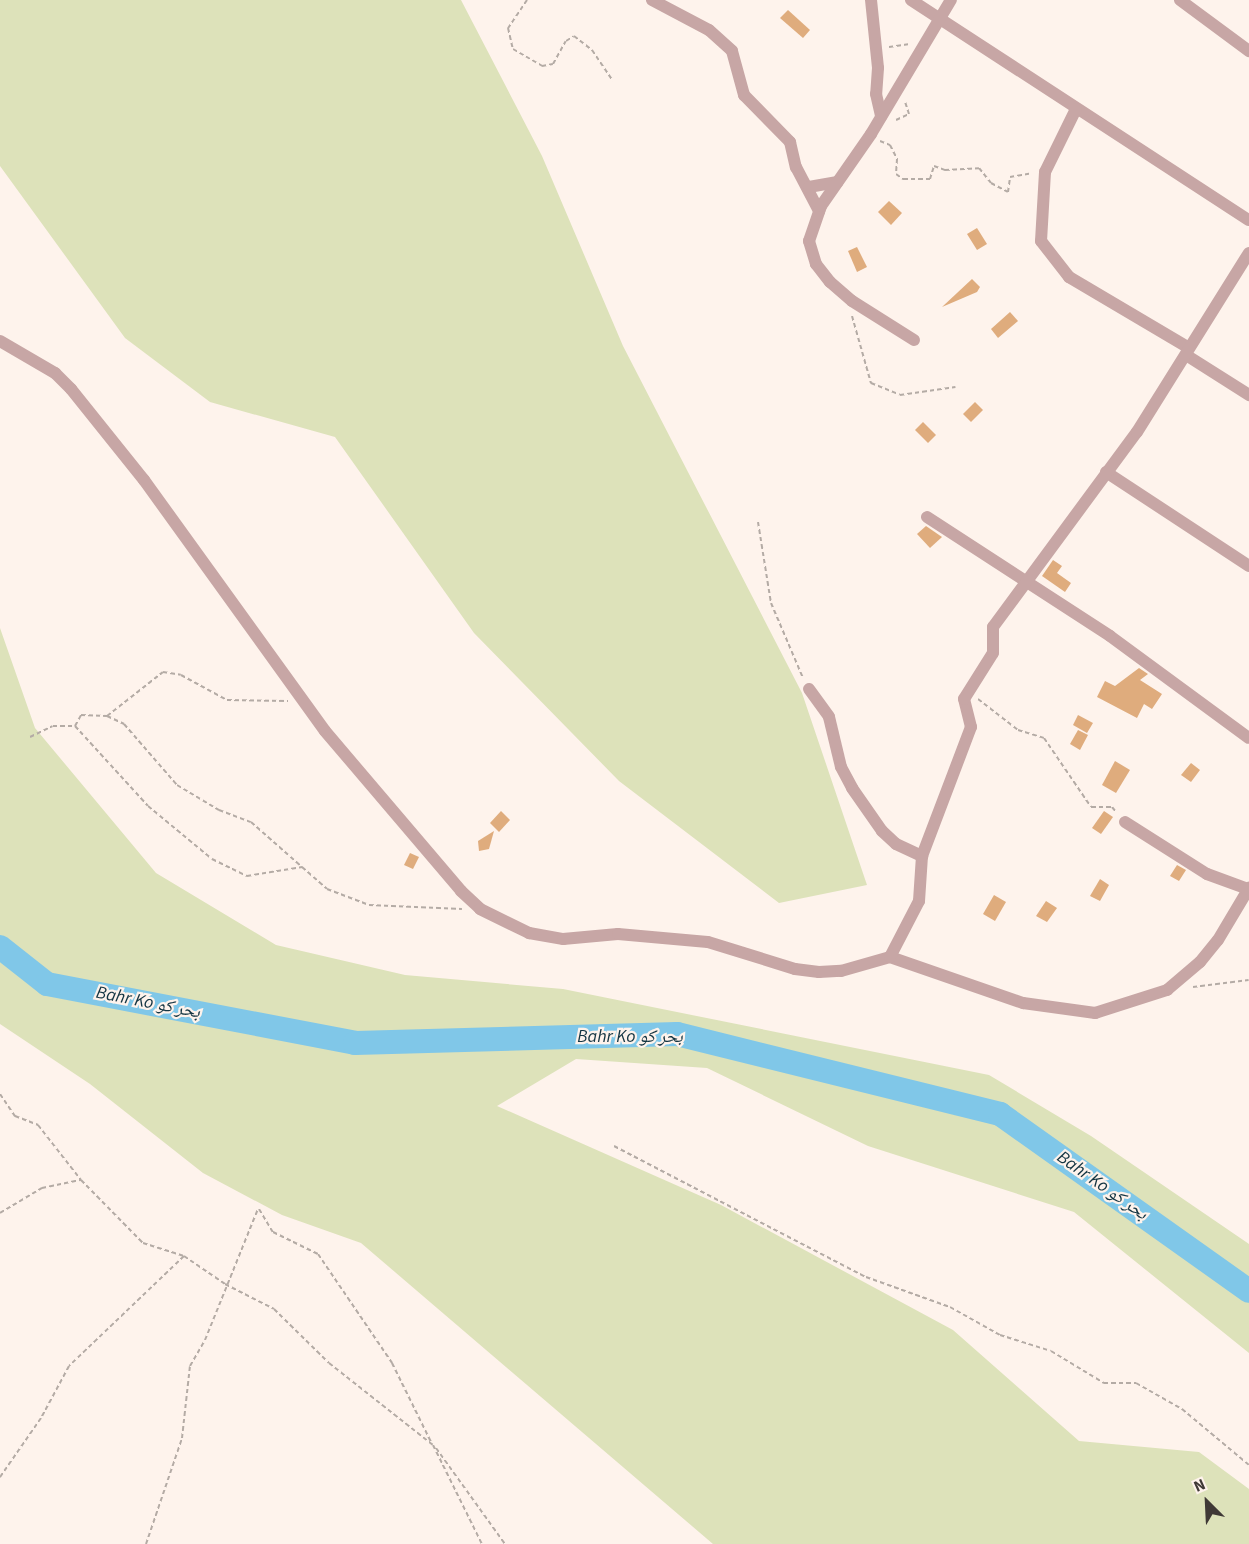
<!DOCTYPE html>
<meta charset="utf-8">
<style>
body{margin:0}
#map{position:relative;width:1249px;height:1544px;overflow:hidden;background:#fef3ec;font-family:"Source Sans 3","Noto Naskh Arabic",sans-serif}
div>[style]{position:absolute}
[style*='--x']{left:calc(var(--x)*1px);top:calc(var(--y)*1px);width:calc(var(--w)*1px);rotate:calc(var(--a)*1deg)}
.green>*{inset:0;background:#dde2ba}
.river>*{height:24px;margin:-12px;padding:0 12px;transform-origin:12px;border-radius:12px;background:#80c7e8}
.building>*{inset:0;background:#dfac7d}
.path>*{height:2px;margin-top:-1px;transform-origin:0;background:repeating-linear-gradient(90deg,#b4aba5 0 4.5px,transparent 0 7.5px)}
.minor>*{height:12px;margin:-6px;padding:0 6px;transform-origin:6px;border-radius:6px;background:#c7a6a5}
span{translate:-50% -50%;white-space:nowrap;text-align:center;line-height:1.15;-webkit-text-stroke:4.5px #fef3ec;paint-order:stroke}
.water-label{font-size:18px;color:#143543;font-style:italic}
.north{position:absolute;left:1177px;top:1472px;width:60px;height:60px;-webkit-text-stroke:4px #fef3ec;paint-order:stroke;rotate:336deg;font-size:16px;font-weight:700;line-height:24px;text-align:center;color:#3f3936}
.north::after{content:'';display:block;margin:auto;width:21px;height:27px;background:#3f3936;clip-path:polygon(50% 0,100% 100%,50% 72%,0 100%)}
</style>
<div id="map">
<div class="green">
<i style="clip-path:polygon(0 0,461px 0,542px 156px,623px 346px,802px 693px,867px 885px,779px 903px,619px 781px,474px 633px,335px 437px,210px 402px,125px 338px,0 166px)"></i>
<i style="clip-path:polygon(0 628px,35px 728px,156px 873px,276px 945px,405px 975px,563px 989px,989px 1075px,1091px 1136px,1249px 1244px,1249px 1353px,1074px 1212px,868px 1146px,707px 1068px,576px 1059px,497px 1106px,721px 1205px,953px 1330px,1079px 1441px,1199px 1452px,1249px 1489px,1249px 1544px,713px 1544px,361px 1243px,282px 1215px,203px 1173px,90px 1084px,0 1024px)"></i>
</div>
<div class="river">
<i style="--x:0;--y:947;--w:60;--a:38.2"></i>
<i style="--x:47;--y:984;--w:314;--a:10.8"></i>
<i style="--x:355;--y:1043;--w:322;--a:-1.6"></i>
<i style="--x:677;--y:1034;--w:333;--a:13.9"></i>
<i style="--x:1000;--y:1114;--w:305;--a:35.4"></i>
</div>
<div class="building">
<i style="clip-path:polygon(788px 10px,810px 30px,803px 38px,780px 18px)"></i>
<i style="clip-path:polygon(889px 201px,902px 213px,891px 225px,878px 212px)"></i>
<i style="clip-path:polygon(977px 228px,987px 244px,977px 250px,967px 234px)"></i>
<i style="clip-path:polygon(857px 247px,867px 267px,857px 272px,848px 251px)"></i>
<i style="clip-path:polygon(972px 279px,980px 287px,977px 292px,942px 307px)"></i>
<i style="clip-path:polygon(1010px 312px,1018px 321px,998px 338px,991px 329px)"></i>
<i style="clip-path:polygon(975px 402px,983px 410px,971px 422px,963px 414px)"></i>
<i style="clip-path:polygon(923px 422px,936px 435px,928px 443px,915px 430px)"></i>
<i style="clip-path:polygon(926px 526px,942px 537px,930px 548px,917px 534px)"></i>
<i style="clip-path:polygon(1053px 560px,1062px 566px,1057px 573px,1071px 583px,1065px 592px,1042px 576px)"></i>
<i style="clip-path:polygon(1139px 668px,1148px 674px,1140px 680px,1162px 694px,1152px 709px,1144px 704px,1137px 718px,1097px 697px,1105px 681px,1115px 686px)"></i>
<i style="clip-path:polygon(1078px 715px,1093px 723px,1087px 733px,1073px 725px)"></i>
<i style="clip-path:polygon(1078px 730px,1088px 735px,1080px 750px,1070px 744px)"></i>
<i style="clip-path:polygon(1115px 761px,1130px 770px,1116px 793px,1102px 785px)"></i>
<i style="clip-path:polygon(1191px 763px,1200px 770px,1191px 782px,1181px 775px)"></i>
<i style="clip-path:polygon(501px 811px,510px 820px,499px 832px,490px 823px)"></i>
<i style="clip-path:polygon(1104px 811px,1113px 817px,1101px 834px,1092px 828px)"></i>
<i style="clip-path:polygon(494px 831px,489px 849px,479px 851px,478px 841px)"></i>
<i style="clip-path:polygon(410px 853px,419px 857px,413px 869px,404px 865px)"></i>
<i style="clip-path:polygon(1177px 865px,1186px 870px,1179px 881px,1170px 876px)"></i>
<i style="clip-path:polygon(1100px 879px,1109px 885px,1100px 901px,1090px 896px)"></i>
<i style="clip-path:polygon(994px 895px,1006px 902px,995px 921px,983px 914px)"></i>
<i style="clip-path:polygon(1046px 901px,1057px 908px,1047px 922px,1036px 916px)"></i>
</div>
<div class="path">
<i style="--x:527;--y:0;--w:34;--a:124"></i>
<i style="--x:508;--y:28;--w:22;--a:77"></i>
<i style="--x:513;--y:49;--w:34;--a:30"></i>
<i style="--x:542;--y:66;--w:11;--a:-10"></i>
<i style="--x:553;--y:64;--w:26;--a:-61"></i>
<i style="--x:566;--y:41;--w:9;--a:-32"></i>
<i style="--x:574;--y:36;--w:23;--a:38"></i>
<i style="--x:592;--y:50;--w:37;--a:56"></i>
<i style="--x:889;--y:47;--w:21;--a:-8"></i>
<i style="--x:896;--y:120;--w:14;--a:-25"></i>
<i style="--x:909;--y:114;--w:13;--a:-108"></i>
<i style="--x:880;--y:141;--w:11;--a:22"></i>
<i style="--x:890;--y:145;--w:16;--a:63"></i>
<i style="--x:897;--y:159;--w:15;--a:94"></i>
<i style="--x:896;--y:174;--w:9;--a:36"></i>
<i style="--x:903;--y:179;--w:27;--a:0"></i>
<i style="--x:930;--y:179;--w:14;--a:-73"></i>
<i style="--x:934;--y:166;--w:12;--a:20"></i>
<i style="--x:945;--y:170;--w:34;--a:-3"></i>
<i style="--x:979;--y:168;--w:19;--a:51"></i>
<i style="--x:991;--y:183;--w:19;--a:28"></i>
<i style="--x:1008;--y:192;--w:15;--a:-82"></i>
<i style="--x:1010;--y:177;--w:22;--a:-10"></i>
<i style="--x:852;--y:316;--w:70;--a:74.2"></i>
<i style="--x:871;--y:383;--w:31;--a:22"></i>
<i style="--x:900;--y:395;--w:56;--a:-8.3"></i>
<i style="--x:758;--y:522;--w:82;--a:80.9"></i>
<i style="--x:771;--y:603;--w:82;--a:66.9"></i>
<i style="--x:978;--y:699;--w:51;--a:37.8"></i>
<i style="--x:1018;--y:730;--w:27;--a:17"></i>
<i style="--x:1044;--y:738;--w:83;--a:55.7"></i>
<i style="--x:1091;--y:807;--w:21;--a:0"></i>
<i style="--x:1112;--y:807;--w:6;--a:51"></i>
<i style="--x:107;--y:716;--w:19;--a:25"></i>
<i style="--x:124;--y:724;--w:81;--a:49"></i>
<i style="--x:177;--y:785;--w:49;--a:30.8"></i>
<i style="--x:219;--y:810;--w:34;--a:21"></i>
<i style="--x:251;--y:822;--w:68;--a:41.4"></i>
<i style="--x:75;--y:726;--w:108;--a:47.6"></i>
<i style="--x:148;--y:806;--w:83;--a:39.6"></i>
<i style="--x:212;--y:859;--w:39;--a:26"></i>
<i style="--x:247;--y:876;--w:56;--a:-9.3"></i>
<i style="--x:302;--y:867;--w:33;--a:41"></i>
<i style="--x:327;--y:889;--w:45;--a:20.9"></i>
<i style="--x:369;--y:905;--w:93;--a:2.5"></i>
<i style="--x:30;--y:737;--w:25;--a:-26"></i>
<i style="--x:53;--y:726;--w:22;--a:0"></i>
<i style="--x:75;--y:726;--w:13;--a:-61"></i>
<i style="--x:81;--y:715;--w:26;--a:2"></i>
<i style="--x:107;--y:716;--w:71;--a:-38.2"></i>
<i style="--x:163;--y:672;--w:18;--a:9"></i>
<i style="--x:181;--y:675;--w:52;--a:28.5"></i>
<i style="--x:227;--y:700;--w:61;--a:0.9"></i>
<i style="--x:1193;--y:987;--w:56;--a:-7.1"></i>
<i style="--x:0;--y:1094;--w:27;--a:56"></i>
<i style="--x:15;--y:1116;--w:25;--a:21"></i>
<i style="--x:38;--y:1125;--w:70;--a:52"></i>
<i style="--x:81;--y:1180;--w:88;--a:45.5"></i>
<i style="--x:143;--y:1243;--w:43;--a:17.6"></i>
<i style="--x:184;--y:1256;--w:159;--a:136.3"></i>
<i style="--x:69;--y:1366;--w:59;--a:118.3"></i>
<i style="--x:41;--y:1418;--w:72;--a:124.8"></i>
<i style="--x:614;--y:1146;--w:284;--a:27.5"></i>
<i style="--x:866;--y:1277;--w:89;--a:19.7"></i>
<i style="--x:950;--y:1307;--w:57;--a:29.2"></i>
<i style="--x:1000;--y:1335;--w:53;--a:17.4"></i>
<i style="--x:1051;--y:1351;--w:62;--a:31.1"></i>
<i style="--x:1104;--y:1383;--w:32;--a:0"></i>
<i style="--x:1136;--y:1383;--w:53;--a:29.5"></i>
<i style="--x:1182;--y:1409;--w:87;--a:39.9"></i>
<i style="--x:259;--y:1209;--w:27;--a:59"></i>
<i style="--x:273;--y:1232;--w:50;--a:26.1"></i>
<i style="--x:318;--y:1254;--w:132;--a:55.8"></i>
<i style="--x:392;--y:1363;--w:90;--a:63.7"></i>
<i style="--x:0;--y:1213;--w:49;--a:-30.8"></i>
<i style="--x:42;--y:1188;--w:40;--a:-12"></i>
<i style="--x:184;--y:1256;--w:50;--a:34.3"></i>
<i style="--x:225;--y:1284;--w:55;--a:27"></i>
<i style="--x:274;--y:1309;--w:77;--a:44.5"></i>
<i style="--x:329;--y:1363;--w:132;--a:38.3"></i>
<i style="--x:433;--y:1445;--w:110;--a:63.7"></i>
<i style="--x:436;--y:1448;--w:118;--a:54.3"></i>
<i style="--x:146;--y:1544;--w:112;--a:-71.2"></i>
<i style="--x:182;--y:1438;--w:72;--a:-83.7"></i>
<i style="--x:190;--y:1366;--w:30;--a:-60"></i>
<i style="--x:205;--y:1340;--w:141;--a:-68"></i>
</div>
<div class="minor">
<i style="--x:652;--y:0;--w:64;--a:27.8"></i>
<i style="--x:709;--y:30;--w:31;--a:42"></i>
<i style="--x:732;--y:51;--w:46;--a:74.7"></i>
<i style="--x:744;--y:95;--w:66;--a:45.6"></i>
<i style="--x:790;--y:142;--w:26;--a:77"></i>
<i style="--x:796;--y:167;--w:50;--a:62.4"></i>
<i style="--x:871;--y:0;--w:68;--a:84.1"></i>
<i style="--x:878;--y:68;--w:26;--a:94"></i>
<i style="--x:876;--y:94;--w:23;--a:77"></i>
<i style="--x:911;--y:0;--w:403;--a:33.1"></i>
<i style="--x:1180;--y:0;--w:86;--a:36.5"></i>
<i style="--x:1076;--y:109;--w:70;--a:116.2"></i>
<i style="--x:1045;--y:172;--w:69;--a:93.3"></i>
<i style="--x:1041;--y:241;--w:46;--a:52.1"></i>
<i style="--x:1069;--y:277;--w:139;--a:30.6"></i>
<i style="--x:809;--y:187;--w:29;--a:-10"></i>
<i style="--x:914;--y:340;--w:73;--a:-147.8"></i>
<i style="--x:852;--y:301;--w:29;--a:-139"></i>
<i style="--x:830;--y:282;--w:23;--a:-128"></i>
<i style="--x:816;--y:264;--w:24;--a:-107"></i>
<i style="--x:809;--y:241;--w:37;--a:-71"></i>
<i style="--x:821;--y:206;--w:88;--a:-55.2"></i>
<i style="--x:871;--y:134;--w:156;--a:-59.2"></i>
<i style="--x:0;--y:341;--w:64;--a:30.2"></i>
<i style="--x:55;--y:373;--w:23;--a:45"></i>
<i style="--x:71;--y:389;--w:117;--a:51.3"></i>
<i style="--x:144;--y:480;--w:309;--a:54.2"></i>
<i style="--x:325;--y:731;--w:210;--a:49.6"></i>
<i style="--x:461;--y:891;--w:26;--a:43"></i>
<i style="--x:480;--y:909;--w:55;--a:26.1"></i>
<i style="--x:529;--y:933;--w:35;--a:10"></i>
<i style="--x:563;--y:939;--w:55;--a:-5.2"></i>
<i style="--x:618;--y:934;--w:90;--a:5.1"></i>
<i style="--x:708;--y:942;--w:91;--a:17.2"></i>
<i style="--x:795;--y:969;--w:24;--a:7"></i>
<i style="--x:819;--y:972;--w:22;--a:-3"></i>
<i style="--x:841;--y:971;--w:51;--a:-15.9"></i>
<i style="--x:890;--y:957;--w:141;--a:19.1"></i>
<i style="--x:1023;--y:1003;--w:73;--a:7.9"></i>
<i style="--x:1095;--y:1013;--w:76;--a:-17.7"></i>
<i style="--x:1167;--y:990;--w:43;--a:-40.3"></i>
<i style="--x:1200;--y:962;--w:28;--a:-51"></i>
<i style="--x:1218;--y:940;--w:61;--a:-59.2"></i>
<i style="--x:1186;--y:355;--w:75;--a:32.4"></i>
<i style="--x:1106;--y:472;--w:171;--a:33.3"></i>
<i style="--x:927;--y:517;--w:218;--a:33"></i>
<i style="--x:1110;--y:636;--w:172;--a:36.3"></i>
<i style="--x:809;--y:689;--w:34;--a:54"></i>
<i style="--x:829;--y:717;--w:51;--a:76.5"></i>
<i style="--x:841;--y:767;--w:24;--a:62"></i>
<i style="--x:852;--y:788;--w:52;--a:55.1"></i>
<i style="--x:882;--y:831;--w:19;--a:43"></i>
<i style="--x:896;--y:844;--w:29;--a:25"></i>
<i style="--x:1125;--y:822;--w:97;--a:32.4"></i>
<i style="--x:1207;--y:874;--w:44;--a:20.1"></i>
<i style="--x:890;--y:957;--w:63;--a:-62.6"></i>
<i style="--x:919;--y:901;--w:45;--a:-86.2"></i>
<i style="--x:922;--y:856;--w:138;--a:-69.2"></i>
<i style="--x:971;--y:727;--w:29;--a:-104"></i>
<i style="--x:964;--y:699;--w:54;--a:-57.8"></i>
<i style="--x:993;--y:653;--w:26;--a:-90"></i>
<i style="--x:993;--y:627;--w:242;--a:-53.6"></i>
<i style="--x:1137;--y:432;--w:211;--a:-58"></i>
</div>
<div class="water-label">
<span style="left:148px;top:1003px;rotate:11deg">Bahr Ko بحر كو</span>
<span style="left:630px;top:1037px">Bahr Ko بحر كو</span>
<span style="left:1102px;top:1186px;rotate:35deg">Bahr Ko بحر كو</span>
</div>
<div class="north">N</div>
</div>
